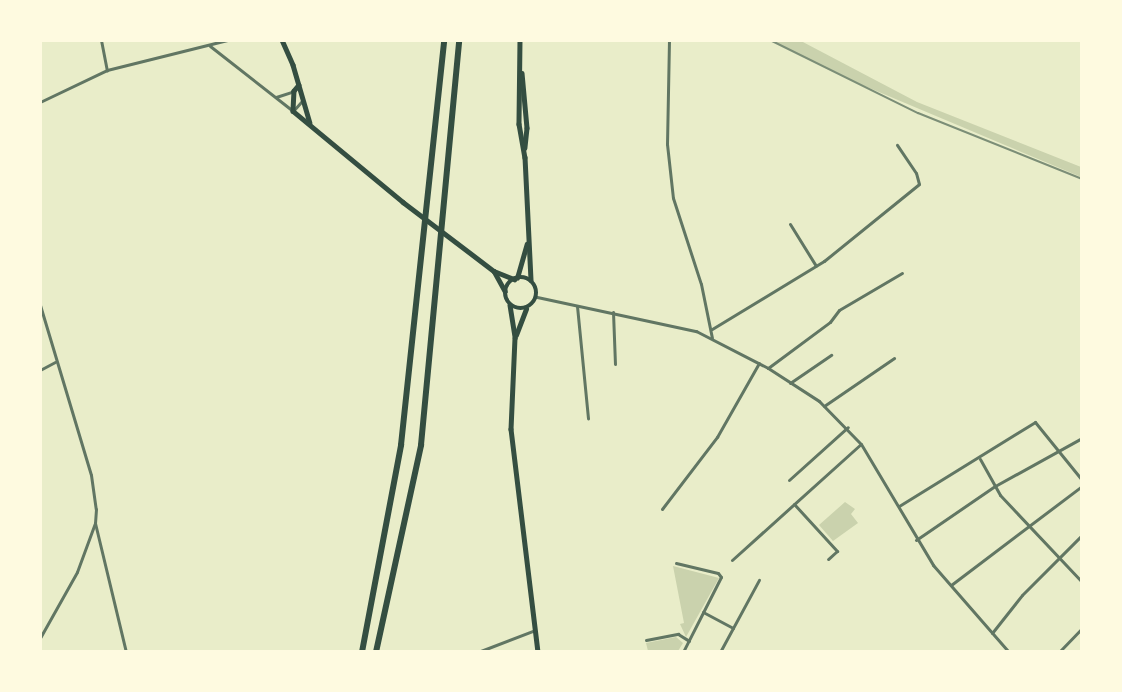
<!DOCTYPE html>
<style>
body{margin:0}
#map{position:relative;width:1122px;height:692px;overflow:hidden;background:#e9edc9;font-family:"Open Sans",sans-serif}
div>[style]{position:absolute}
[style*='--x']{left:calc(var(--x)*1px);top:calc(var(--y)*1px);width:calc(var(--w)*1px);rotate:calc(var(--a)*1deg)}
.green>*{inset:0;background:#cad2ad}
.minor>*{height:3px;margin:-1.5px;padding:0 1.5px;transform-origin:1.5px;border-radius:1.5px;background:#617663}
.secondary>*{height:4.5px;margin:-2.25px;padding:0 2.25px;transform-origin:2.25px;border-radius:2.25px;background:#344e41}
.secondary>.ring{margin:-2.25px;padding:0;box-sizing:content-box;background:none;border:4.5px solid #344e41;border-radius:50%}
.motorway>*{height:6px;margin:-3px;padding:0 3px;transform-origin:3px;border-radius:3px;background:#344e41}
.rail>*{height:2px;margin:-1px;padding:0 1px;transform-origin:1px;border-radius:1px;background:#7c8e77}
span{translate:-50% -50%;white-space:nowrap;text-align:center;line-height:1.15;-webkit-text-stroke:5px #fefae0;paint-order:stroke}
.frame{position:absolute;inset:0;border:42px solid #fefae0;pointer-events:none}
</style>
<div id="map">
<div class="green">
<i style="clip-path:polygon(774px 41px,801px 41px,917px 102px,1081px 167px,1081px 177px,848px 79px)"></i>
<i style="clip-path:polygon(845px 502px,855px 509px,851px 514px,858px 523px,833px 541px,819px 525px)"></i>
<i style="clip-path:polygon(673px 566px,719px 578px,686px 637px,680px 624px,684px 623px)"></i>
<i style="clip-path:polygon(676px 637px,683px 643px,678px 651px,648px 651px,646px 643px)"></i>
</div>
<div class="minor">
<i style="--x:101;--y:40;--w:31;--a:79"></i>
<i style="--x:669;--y:40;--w:104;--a:91.1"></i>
<i style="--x:667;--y:144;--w:54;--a:83.7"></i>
<i style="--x:673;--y:198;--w:90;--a:72"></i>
<i style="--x:701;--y:284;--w:55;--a:78.5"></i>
<i style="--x:210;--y:46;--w:105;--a:38.1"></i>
<i style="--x:293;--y:111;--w:13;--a:-48"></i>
<i style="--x:276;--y:97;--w:19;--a:-18"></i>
<i style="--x:40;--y:102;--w:74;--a:-25.5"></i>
<i style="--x:107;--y:70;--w:124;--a:-14"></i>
<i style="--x:790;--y:224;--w:49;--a:58.2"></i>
<i style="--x:537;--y:297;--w:163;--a:12.1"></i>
<i style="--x:696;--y:331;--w:81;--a:27.2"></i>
<i style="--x:768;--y:368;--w:61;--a:32.9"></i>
<i style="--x:819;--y:401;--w:60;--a:45.7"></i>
<i style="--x:861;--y:444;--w:141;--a:59.2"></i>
<i style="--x:933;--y:565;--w:116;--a:48.9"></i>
<i style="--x:40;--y:305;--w:177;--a:73.3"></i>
<i style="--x:91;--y:475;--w:34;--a:82"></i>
<i style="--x:96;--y:509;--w:14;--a:94"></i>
<i style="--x:95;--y:523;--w:52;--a:110.2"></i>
<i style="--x:77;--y:572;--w:76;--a:119.3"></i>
<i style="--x:577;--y:306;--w:113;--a:84.4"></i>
<i style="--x:613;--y:312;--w:52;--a:87.8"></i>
<i style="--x:712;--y:329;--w:131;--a:-31.3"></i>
<i style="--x:824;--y:261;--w:122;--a:-39"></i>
<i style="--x:919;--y:184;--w:11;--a:-105"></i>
<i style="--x:916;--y:173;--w:34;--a:-124"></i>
<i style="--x:768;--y:368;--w:77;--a:-36.6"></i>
<i style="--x:830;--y:322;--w:15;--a:-53"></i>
<i style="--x:839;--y:310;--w:73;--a:-30.4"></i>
<i style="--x:40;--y:370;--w:17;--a:-28"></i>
<i style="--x:790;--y:383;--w:50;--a:-34.3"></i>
<i style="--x:824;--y:406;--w:85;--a:-34.4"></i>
<i style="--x:980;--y:459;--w:41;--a:60.9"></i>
<i style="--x:1000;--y:495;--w:120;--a:46.7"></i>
<i style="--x:789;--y:480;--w:79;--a:-41.9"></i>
<i style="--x:794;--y:504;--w:64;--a:47.5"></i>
<i style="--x:837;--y:551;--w:12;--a:138"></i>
<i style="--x:899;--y:506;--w:160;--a:-31.7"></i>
<i style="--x:1035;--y:422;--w:75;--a:51"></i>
<i style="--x:662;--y:509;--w:91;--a:-52.6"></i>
<i style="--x:717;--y:437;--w:85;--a:-60.4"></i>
<i style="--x:95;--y:523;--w:133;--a:76.5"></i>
<i style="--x:916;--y:540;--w:96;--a:-34.4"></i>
<i style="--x:995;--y:486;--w:99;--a:-28.9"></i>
<i style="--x:732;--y:560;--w:173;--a:-42"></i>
<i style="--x:676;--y:563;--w:43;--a:13.4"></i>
<i style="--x:718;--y:573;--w:5;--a:53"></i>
<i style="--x:721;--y:577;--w:84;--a:116.9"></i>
<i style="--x:951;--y:585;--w:164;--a:-37.1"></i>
<i style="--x:703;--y:612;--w:34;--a:28"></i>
<i style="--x:992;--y:633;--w:48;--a:-51.7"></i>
<i style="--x:1022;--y:595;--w:85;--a:-45"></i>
<i style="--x:646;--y:640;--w:33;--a:-11"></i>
<i style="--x:678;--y:634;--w:13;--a:32"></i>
<i style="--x:478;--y:652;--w:61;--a:-21.1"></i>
<i style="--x:720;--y:652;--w:82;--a:-61.6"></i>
<i style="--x:1059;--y:652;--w:33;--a:-46"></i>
</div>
<div class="secondary">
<i style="--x:282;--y:40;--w:27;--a:66"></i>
<i style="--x:293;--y:65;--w:60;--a:73.7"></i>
<i style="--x:520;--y:40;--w:84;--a:90.7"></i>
<i style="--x:519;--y:124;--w:34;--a:80"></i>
<i style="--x:525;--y:157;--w:123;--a:87.2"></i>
<i style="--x:522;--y:73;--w:55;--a:84.8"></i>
<i style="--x:527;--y:128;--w:20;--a:96"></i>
<i style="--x:299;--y:85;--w:8;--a:130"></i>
<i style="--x:294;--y:91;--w:20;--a:93"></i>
<i style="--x:293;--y:111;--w:143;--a:39.6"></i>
<i style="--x:403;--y:202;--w:114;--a:37.2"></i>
<i style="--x:494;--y:271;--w:22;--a:22"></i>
<i style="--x:494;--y:271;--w:23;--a:61"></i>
<i class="ring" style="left:505px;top:277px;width:27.5px;height:27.5px"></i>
<i style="--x:517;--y:278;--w:35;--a:-74"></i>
<i style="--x:510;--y:305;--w:33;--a:81"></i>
<i style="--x:515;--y:338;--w:91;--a:92.5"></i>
<i style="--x:511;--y:429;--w:225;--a:83.1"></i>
<i style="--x:516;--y:335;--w:28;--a:-69"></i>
</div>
<div class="motorway">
<i style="--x:362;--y:652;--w:211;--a:-79.3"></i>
<i style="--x:401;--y:445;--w:407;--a:-83.9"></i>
<i style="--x:376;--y:652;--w:212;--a:-77.7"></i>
<i style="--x:421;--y:445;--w:407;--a:-84.6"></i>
</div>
<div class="rail">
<i style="--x:770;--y:40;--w:165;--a:26.3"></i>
<i style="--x:918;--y:113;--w:177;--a:21.9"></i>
</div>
<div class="frame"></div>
</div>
